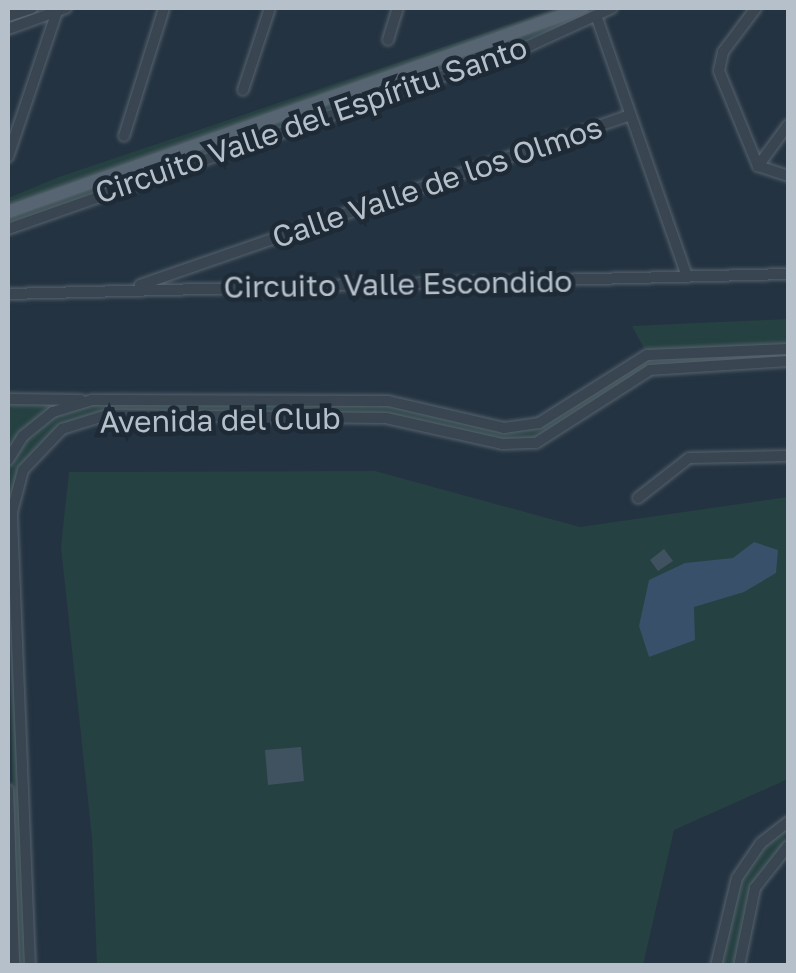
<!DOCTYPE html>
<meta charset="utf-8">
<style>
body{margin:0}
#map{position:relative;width:796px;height:973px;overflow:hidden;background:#243341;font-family:"Golos Text",sans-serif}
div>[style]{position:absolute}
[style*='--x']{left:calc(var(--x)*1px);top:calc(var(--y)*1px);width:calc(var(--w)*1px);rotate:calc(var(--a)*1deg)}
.green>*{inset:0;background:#264142}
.water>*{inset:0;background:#385069}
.building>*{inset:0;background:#405260}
.roads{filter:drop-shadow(0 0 2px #57636e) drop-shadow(0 0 2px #57636e)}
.minor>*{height:10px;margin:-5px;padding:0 5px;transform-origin:5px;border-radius:5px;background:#394551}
.major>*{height:12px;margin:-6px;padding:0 6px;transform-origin:6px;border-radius:6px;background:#576471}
span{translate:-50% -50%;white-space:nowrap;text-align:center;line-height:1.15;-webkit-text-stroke:9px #1e2a36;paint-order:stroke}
.street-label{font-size:30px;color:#b5c0cb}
.frame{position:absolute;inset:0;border:10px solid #b5c0cb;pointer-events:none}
</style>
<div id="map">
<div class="green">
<i style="clip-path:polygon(559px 8px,612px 8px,8px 229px,8px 198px,59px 177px)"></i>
<i style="clip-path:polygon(788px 319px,788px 361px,650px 370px,536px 443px,502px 444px,386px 418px,107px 415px,62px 429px,23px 470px,12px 512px,30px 966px,14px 965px,8px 399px,388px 401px,504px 428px,539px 423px,647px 354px,632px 326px)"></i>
<i style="clip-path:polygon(375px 471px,580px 527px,788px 497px,788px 779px,674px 830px,643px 965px,97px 965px,92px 838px,61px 547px,69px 472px)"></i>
<i style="clip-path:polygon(788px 822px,788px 846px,755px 888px,739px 965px,716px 966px,748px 860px)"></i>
</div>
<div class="water">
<i style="clip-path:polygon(754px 542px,778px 550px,776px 573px,744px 592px,694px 607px,695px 640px,649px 657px,639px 626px,649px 580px,685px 563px,733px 558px)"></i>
</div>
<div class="building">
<i style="clip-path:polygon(664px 549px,673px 561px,658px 571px,650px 560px)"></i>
<i style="clip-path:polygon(301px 747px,304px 781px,268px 785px,265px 750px)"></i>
</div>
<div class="roads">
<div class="minor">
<i style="--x:756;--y:8;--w:55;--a:126.9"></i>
<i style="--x:723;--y:52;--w:19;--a:102"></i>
<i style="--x:719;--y:71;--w:103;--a:67.7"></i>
<i style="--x:758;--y:166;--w:32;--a:18"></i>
<i style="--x:8;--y:16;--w:25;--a:-18"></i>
<i style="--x:597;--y:18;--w:274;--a:70.8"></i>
<i style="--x:8;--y:29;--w:62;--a:-19.9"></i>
<i style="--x:388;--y:40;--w:34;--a:-73"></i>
<i style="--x:243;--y:90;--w:86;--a:-71.8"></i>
<i style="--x:124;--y:136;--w:134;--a:-72.6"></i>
<i style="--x:8;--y:157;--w:154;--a:-71.4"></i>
<i style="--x:758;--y:166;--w:51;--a:-53.8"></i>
<i style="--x:8;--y:229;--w:554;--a:-19.38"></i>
<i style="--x:531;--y:45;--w:89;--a:-24.6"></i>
<i style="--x:140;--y:285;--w:519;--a:-19.13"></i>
<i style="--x:8;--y:294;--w:780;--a:-1.47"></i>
<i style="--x:8;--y:399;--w:73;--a:0.8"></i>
<i style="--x:8;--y:460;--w:28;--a:-58"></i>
<i style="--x:23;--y:436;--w:38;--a:-39"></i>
<i style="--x:53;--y:412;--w:41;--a:-17.1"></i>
<i style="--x:92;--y:400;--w:296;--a:0.2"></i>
<i style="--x:388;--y:401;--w:119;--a:13.1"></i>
<i style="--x:504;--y:428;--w:35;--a:-8"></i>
<i style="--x:539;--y:423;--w:128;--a:-32.2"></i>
<i style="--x:647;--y:355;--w:141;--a:-2.4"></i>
<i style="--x:638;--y:498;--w:65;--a:-38.1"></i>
<i style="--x:689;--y:458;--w:99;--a:-1.2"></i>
<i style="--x:8;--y:790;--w:176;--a:88"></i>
<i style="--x:30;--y:966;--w:454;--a:-92.3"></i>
<i style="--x:12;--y:512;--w:43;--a:-75.3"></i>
<i style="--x:23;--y:470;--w:57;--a:-46.4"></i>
<i style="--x:62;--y:429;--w:47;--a:-17.3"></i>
<i style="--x:107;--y:415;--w:279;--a:0.6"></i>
<i style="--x:386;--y:418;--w:119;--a:12.6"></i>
<i style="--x:502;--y:444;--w:34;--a:-2"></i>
<i style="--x:536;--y:443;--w:135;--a:-32.6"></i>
<i style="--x:650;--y:370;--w:138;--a:-3.7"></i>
<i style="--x:716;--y:966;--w:90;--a:-76.6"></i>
<i style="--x:737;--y:878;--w:42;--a:-55.6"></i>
<i style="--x:761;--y:843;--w:34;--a:-38"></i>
<i style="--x:739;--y:966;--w:80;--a:-78.4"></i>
<i style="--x:755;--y:888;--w:53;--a:-51.8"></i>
</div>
<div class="major">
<i style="--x:8;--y:212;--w:610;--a:-19.53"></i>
</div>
</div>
<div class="street-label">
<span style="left:311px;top:120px;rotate:-19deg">Circuito Valle del Espíritu Santo</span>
<span style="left:437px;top:182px;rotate:-19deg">Calle Valle de los Olmos</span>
<span style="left:398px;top:284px;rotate:-1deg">Circuito Valle Escondido</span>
<span style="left:220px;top:420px;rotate:-1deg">Avenida del Club</span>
</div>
<div class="frame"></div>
</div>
